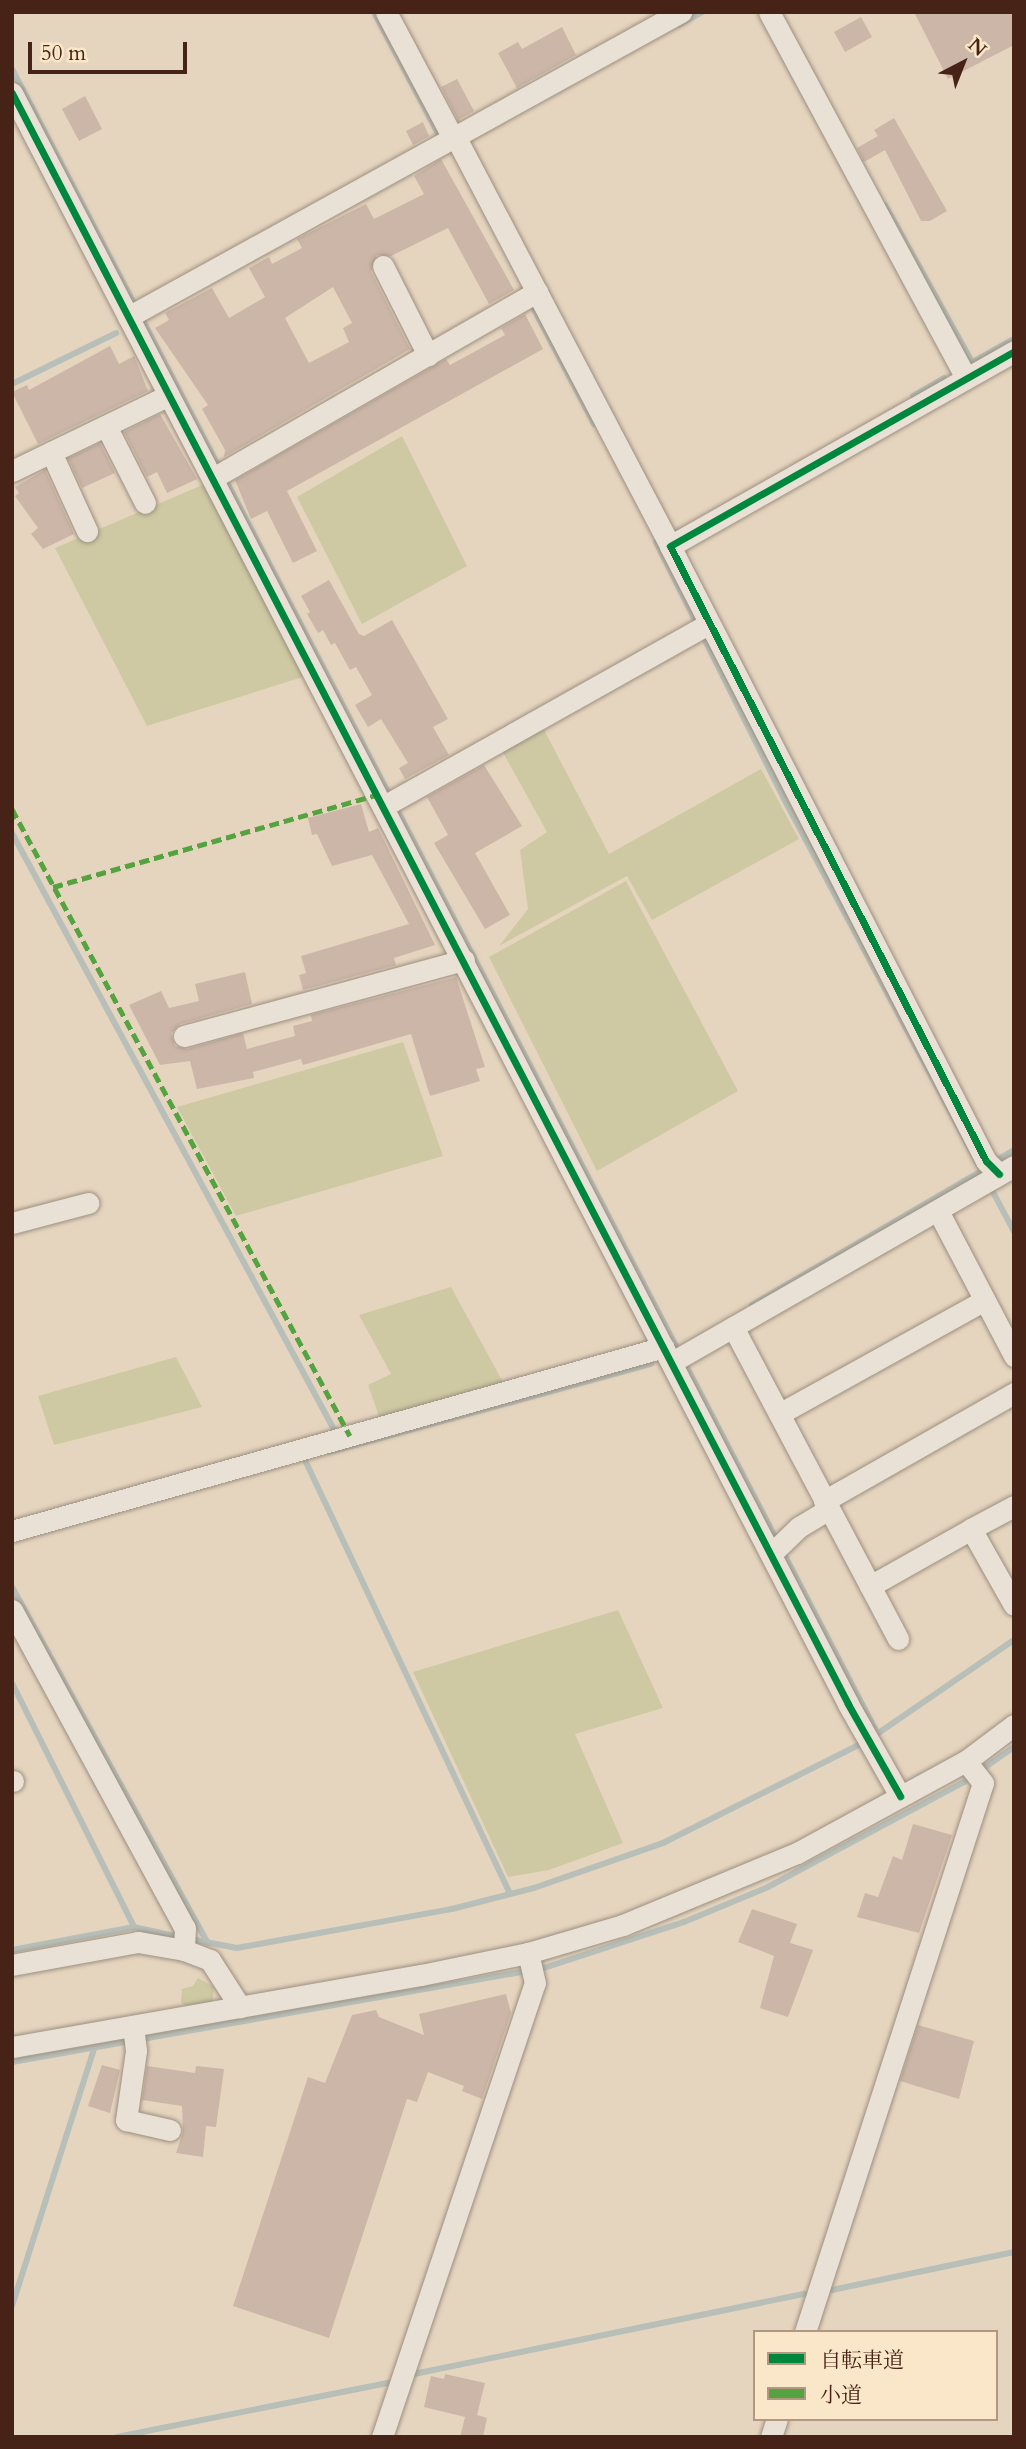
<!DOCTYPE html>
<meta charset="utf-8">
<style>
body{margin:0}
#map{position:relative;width:1026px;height:2449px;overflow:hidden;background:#e6d5be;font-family:Cardo,"Noto Serif JP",serif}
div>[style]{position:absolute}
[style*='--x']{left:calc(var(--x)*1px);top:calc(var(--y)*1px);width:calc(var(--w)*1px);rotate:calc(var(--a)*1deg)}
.green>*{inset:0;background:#cec9a2}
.stream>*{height:6px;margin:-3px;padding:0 3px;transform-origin:3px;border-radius:3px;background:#b7bfb8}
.building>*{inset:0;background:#ccb6a8}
.roads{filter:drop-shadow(0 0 2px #9c8f80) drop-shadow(0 0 2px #9c8f80)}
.minor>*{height:21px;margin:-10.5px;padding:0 10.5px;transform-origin:10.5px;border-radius:10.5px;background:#e9e1d5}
.quiet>*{height:5px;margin-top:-2.5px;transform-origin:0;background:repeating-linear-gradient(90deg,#55a240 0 10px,transparent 0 15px)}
.cycleway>*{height:7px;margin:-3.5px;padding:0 3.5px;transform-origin:3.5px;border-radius:3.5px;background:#00873e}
span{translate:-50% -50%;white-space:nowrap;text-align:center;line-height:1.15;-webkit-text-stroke:6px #fae6c9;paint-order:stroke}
.frame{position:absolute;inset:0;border:14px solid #462316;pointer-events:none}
.legend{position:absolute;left:753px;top:2330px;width:245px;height:91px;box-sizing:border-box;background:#fae6c9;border:2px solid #b29881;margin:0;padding:9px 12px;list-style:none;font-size:21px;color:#462316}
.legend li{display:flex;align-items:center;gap:14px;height:35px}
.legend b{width:35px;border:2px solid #b29881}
.north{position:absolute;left:928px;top:28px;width:70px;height:70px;-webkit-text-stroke:5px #fae6c9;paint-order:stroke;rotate:42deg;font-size:19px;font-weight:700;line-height:28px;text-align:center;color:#462316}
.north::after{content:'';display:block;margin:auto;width:24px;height:32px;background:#462316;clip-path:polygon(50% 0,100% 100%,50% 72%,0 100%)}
.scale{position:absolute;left:28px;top:42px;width:159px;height:32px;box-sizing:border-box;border:4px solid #462316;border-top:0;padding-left:9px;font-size:21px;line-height:24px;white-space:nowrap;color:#462316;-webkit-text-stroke:5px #fae6c9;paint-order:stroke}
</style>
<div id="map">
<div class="green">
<i style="clip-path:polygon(402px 436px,467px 566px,362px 624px,297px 497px)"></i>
<i style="clip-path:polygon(207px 483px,306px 676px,147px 726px,55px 548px)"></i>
<i style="clip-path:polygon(541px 724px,609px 854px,761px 769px,799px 839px,652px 920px,627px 876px,499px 946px,528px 909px,520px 850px,547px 832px,500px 747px)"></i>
<i style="clip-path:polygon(626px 881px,738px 1091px,597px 1171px,489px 957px)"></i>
<i style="clip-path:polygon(403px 1042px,443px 1156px,236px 1216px,177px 1107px)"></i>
<i style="clip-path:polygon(451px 1287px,504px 1384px,380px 1419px,368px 1385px,391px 1374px,359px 1315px)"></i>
<i style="clip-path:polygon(176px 1357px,202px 1407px,54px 1445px,38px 1396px)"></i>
<i style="clip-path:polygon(618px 1610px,663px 1708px,575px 1734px,623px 1843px,549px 1870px,508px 1877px,413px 1672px)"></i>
<i style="clip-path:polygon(198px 1978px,214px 1987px,212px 2005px,188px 2009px,181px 2002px,182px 1989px,193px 1986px)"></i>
</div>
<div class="stream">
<i style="--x:374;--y:12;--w:146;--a:62.2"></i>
<i style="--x:679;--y:25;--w:26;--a:-29"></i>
<i style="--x:12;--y:69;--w:1875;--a:62.53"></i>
<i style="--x:885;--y:205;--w:179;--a:61"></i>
<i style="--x:534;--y:309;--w:130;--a:62.4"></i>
<i style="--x:969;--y:364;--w:51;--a:-29.1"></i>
<i style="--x:12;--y:384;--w:116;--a:-26.1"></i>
<i style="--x:913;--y:396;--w:36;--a:-30"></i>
<i style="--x:656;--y:542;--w:285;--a:63.5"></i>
<i style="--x:783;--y:797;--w:493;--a:62"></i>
<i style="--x:12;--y:833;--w:699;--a:61.64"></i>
<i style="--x:993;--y:1162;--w:24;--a:-30"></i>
<i style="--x:752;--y:1305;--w:265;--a:-30.3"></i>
<i style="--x:329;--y:1452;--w:334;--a:-15.3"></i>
<i style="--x:304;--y:1458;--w:482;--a:64.7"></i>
<i style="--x:12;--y:1587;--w:406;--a:61.2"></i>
<i style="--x:12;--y:1683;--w:273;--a:63.4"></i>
<i style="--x:877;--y:1734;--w:166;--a:-34.5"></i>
<i style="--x:190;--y:1939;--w:48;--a:10.8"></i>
<i style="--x:237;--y:1948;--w:219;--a:-10.3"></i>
<i style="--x:452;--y:1909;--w:85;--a:-14.4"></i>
<i style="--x:534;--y:1888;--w:137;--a:-19.2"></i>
<i style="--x:663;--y:1843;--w:226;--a:-26.6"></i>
<i style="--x:12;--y:1950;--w:124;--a:-10.7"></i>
<i style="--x:134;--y:1927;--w:46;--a:12.5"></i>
<i style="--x:12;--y:2062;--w:540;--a:-10.02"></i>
<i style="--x:544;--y:1968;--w:147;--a:-18.2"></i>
<i style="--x:684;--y:1922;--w:91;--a:-22.6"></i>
<i style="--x:768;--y:1887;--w:222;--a:-28.2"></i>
<i style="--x:964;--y:1782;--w:61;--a:-35"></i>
<i style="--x:832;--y:2290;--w:186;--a:-11.8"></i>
<i style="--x:12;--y:2306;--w:273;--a:-72.3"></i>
<i style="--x:409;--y:2375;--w:404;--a:-11.6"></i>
<i style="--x:117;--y:2437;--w:281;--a:-11.3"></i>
</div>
<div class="building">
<i style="clip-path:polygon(914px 12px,1014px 12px,1014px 45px,948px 79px)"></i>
<i style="clip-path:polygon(861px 17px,872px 37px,845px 52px,834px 32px)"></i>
<i style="clip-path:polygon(562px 27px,576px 55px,517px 88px,498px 53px,518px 42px,522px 49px)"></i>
<i style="clip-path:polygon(457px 79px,474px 111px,458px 120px,441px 87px)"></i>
<i style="clip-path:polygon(85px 96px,102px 129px,79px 141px,62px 109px)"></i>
<i style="clip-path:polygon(894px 118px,947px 211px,930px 221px,921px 221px,885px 150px,864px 162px,857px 148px,878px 136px,874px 130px)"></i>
<i style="clip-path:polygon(423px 122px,429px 136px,413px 145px,406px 131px)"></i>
<i style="clip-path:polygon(evenodd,441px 159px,514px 290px,489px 304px,448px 228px,391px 256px,377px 255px,371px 272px,410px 349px,224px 457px,225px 450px,202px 409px,208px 405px,155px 328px,169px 320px,165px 313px,212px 288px,229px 318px,265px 297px,249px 268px,269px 257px,272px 264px,302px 248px,297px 239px,366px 204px,374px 219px,424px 194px,414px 176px,441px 159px,333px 287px,352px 323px,343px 328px,349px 342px,309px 363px,285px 318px,333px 287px)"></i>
<i style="clip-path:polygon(525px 314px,543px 349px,287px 491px,317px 551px,293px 563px,267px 511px,251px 519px,235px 480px,446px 359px,450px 365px,505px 335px,501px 328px)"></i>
<i style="clip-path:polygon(110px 346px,119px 364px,134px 356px,148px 391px,38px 444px,12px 392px,27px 385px,29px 390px)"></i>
<i style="clip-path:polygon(160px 414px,197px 479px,167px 493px,157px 472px,147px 477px,124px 432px)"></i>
<i style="clip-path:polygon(100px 443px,115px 473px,82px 488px,68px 458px)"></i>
<i style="clip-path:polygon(45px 470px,74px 534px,43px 549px,31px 534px,38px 528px,15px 496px,19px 493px,15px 487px)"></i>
<i style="clip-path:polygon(329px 580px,359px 634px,364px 636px,392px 620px,448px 719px,433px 727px,449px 755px,405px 779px,399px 768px,408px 763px,381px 719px,368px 727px,355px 705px,372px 695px,356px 667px,350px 670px,335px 643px,331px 645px,323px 630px,318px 633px,307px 614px,310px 612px,301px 596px)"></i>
<i style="clip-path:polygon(484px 765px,522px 826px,475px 853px,510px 915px,485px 929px,434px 843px,448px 835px,427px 797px)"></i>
<i style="clip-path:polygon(361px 804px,369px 832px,378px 828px,435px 945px,394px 958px,396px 965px,303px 990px,299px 975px,306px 973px,301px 956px,409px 924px,372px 855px,332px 866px,317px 834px,312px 835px,308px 818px)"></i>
<i style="clip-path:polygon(245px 972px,252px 1004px,180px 1024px,171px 1033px,175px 1046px,187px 1049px,243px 1033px,247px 1049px,295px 1036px,293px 1026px,312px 1021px,311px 1015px,456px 977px,485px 1067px,476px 1069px,480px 1081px,430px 1096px,411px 1034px,303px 1065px,301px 1059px,253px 1072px,254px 1078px,197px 1089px,190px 1061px,160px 1065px,129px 1005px,161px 991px,169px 1008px,199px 1001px,195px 984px)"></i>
<i style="clip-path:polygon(913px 1824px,952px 1835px,919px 1933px,857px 1917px,865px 1893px,878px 1897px,893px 1856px,902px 1860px)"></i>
<i style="clip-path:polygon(752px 1909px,797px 1924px,790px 1943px,813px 1950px,788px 2017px,760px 2008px,774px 1956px,738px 1942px)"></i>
<i style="clip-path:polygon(506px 1994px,511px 2013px,482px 2099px,462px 2091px,464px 2086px,428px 2072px,417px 2102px,407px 2099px,329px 2338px,233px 2306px,308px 2077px,325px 2083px,352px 2015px,376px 2010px,379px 2017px,424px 2035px,419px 2014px)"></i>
<i style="clip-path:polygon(918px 2025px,974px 2041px,959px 2099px,900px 2081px)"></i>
<i style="clip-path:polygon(102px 2065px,120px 2070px,110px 2113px,88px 2106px)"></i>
<i style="clip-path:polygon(147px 2066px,195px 2073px,196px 2066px,224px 2069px,216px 2127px,206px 2126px,203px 2157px,176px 2153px,183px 2132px,182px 2106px,142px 2100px)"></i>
<i style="clip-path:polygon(445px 2374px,485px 2383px,477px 2415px,487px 2418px,483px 2437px,460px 2437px,465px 2417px,424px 2407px,431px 2376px,444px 2379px)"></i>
</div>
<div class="roads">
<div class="minor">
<i style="--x:386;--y:12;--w:143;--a:62"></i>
<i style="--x:769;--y:12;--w:416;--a:61.7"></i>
<i style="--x:12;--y:93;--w:1815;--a:62.57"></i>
<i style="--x:848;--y:1704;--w:106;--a:60.5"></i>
<i style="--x:455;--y:136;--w:463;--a:62.3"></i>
<i style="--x:383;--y:266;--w:100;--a:63.2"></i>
<i style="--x:128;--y:317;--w:632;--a:-28.88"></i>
<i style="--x:106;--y:426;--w:86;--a:63.1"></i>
<i style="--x:51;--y:452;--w:87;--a:65.5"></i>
<i style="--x:12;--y:471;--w:174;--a:-25.8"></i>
<i style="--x:213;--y:478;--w:374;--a:-29.9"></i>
<i style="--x:384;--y:806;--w:372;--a:-29.3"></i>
<i style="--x:184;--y:1036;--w:290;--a:-15.2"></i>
<i style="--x:999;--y:1174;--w:18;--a:-135"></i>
<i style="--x:986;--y:1161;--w:691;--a:-117.2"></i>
<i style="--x:670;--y:546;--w:395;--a:-29.5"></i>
<i style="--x:938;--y:1211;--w:164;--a:62.3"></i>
<i style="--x:12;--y:1223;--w:79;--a:-14.7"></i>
<i style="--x:733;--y:1327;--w:353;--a:62.1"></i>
<i style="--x:672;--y:1362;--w:394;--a:-29.8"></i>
<i style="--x:779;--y:1414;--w:235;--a:-29"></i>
<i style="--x:824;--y:1501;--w:219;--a:-29.6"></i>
<i style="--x:1014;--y:1506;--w:49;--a:151.9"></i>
<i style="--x:971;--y:1529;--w:87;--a:60.5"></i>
<i style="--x:12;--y:1531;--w:677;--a:-15.76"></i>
<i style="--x:771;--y:1554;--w:39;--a:-44"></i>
<i style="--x:799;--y:1527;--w:35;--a:-31"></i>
<i style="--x:870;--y:1586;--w:116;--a:-29.4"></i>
<i style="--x:12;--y:1610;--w:362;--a:61.5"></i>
<i style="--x:185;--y:1928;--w:22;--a:93"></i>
<i style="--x:184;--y:1950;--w:47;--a:-170.1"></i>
<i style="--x:138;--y:1942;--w:128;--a:169.7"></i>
<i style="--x:12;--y:1781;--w:1;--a:0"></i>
<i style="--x:184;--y:1950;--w:28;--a:21"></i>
<i style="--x:210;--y:1960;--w:56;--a:57.4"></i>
<i style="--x:133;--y:2026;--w:25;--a:83"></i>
<i style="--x:136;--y:2051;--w:70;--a:98.2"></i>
<i style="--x:126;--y:2120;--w:45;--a:12.8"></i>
<i style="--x:12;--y:2047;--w:415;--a:-10"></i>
<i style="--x:421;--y:1975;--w:109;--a:-11.6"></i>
<i style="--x:528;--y:1953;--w:99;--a:-16.4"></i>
<i style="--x:623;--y:1925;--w:188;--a:-22.5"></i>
<i style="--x:797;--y:1853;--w:192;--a:-28.6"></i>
<i style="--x:966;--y:1761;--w:60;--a:-36.9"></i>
<i style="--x:805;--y:2332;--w:577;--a:-72.04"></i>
<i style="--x:983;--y:1783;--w:28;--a:-128"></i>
<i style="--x:382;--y:2437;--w:479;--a:-71.4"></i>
<i style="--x:535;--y:1983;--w:31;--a:-103"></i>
<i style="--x:771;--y:2437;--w:19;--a:-72"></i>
</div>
</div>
<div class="quiet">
<i style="--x:12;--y:809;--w:712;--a:61.67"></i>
<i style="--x:53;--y:887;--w:339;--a:-15.9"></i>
</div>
<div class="cycleway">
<i style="--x:12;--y:93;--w:1815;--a:62.57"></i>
<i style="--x:848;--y:1704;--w:106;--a:60.5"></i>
<i style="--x:999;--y:1174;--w:18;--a:-135"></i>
<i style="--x:986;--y:1161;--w:691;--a:-117.2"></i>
<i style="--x:670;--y:546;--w:395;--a:-29.5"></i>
</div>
<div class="frame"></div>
<ul class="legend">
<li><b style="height:9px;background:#00873e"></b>自転車道</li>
<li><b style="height:9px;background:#55a240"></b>小道</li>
</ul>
<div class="north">N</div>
<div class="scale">50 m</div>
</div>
